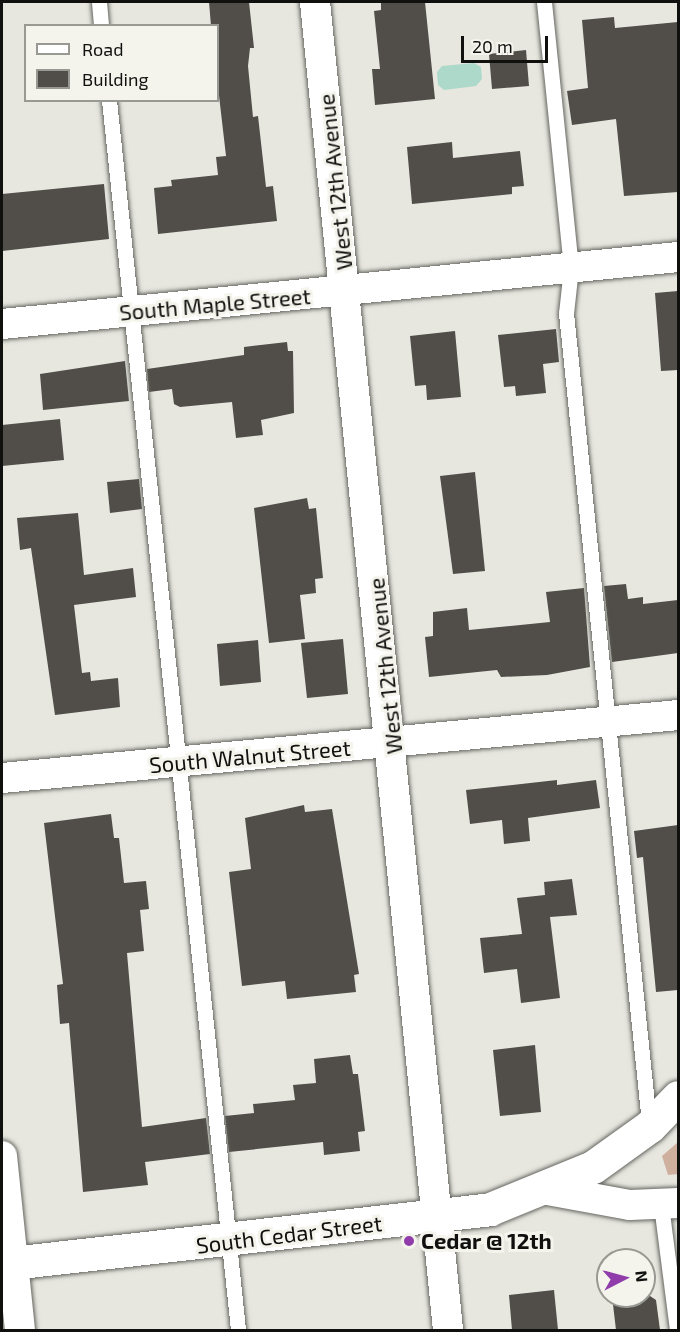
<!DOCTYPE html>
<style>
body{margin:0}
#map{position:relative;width:680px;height:1332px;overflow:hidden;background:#e7e7e0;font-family:"Exo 2",sans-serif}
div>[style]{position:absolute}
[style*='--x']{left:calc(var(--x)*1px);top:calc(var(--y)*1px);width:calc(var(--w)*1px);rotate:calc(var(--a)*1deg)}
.green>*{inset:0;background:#cfaf9e}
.water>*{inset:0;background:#acd9ca}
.building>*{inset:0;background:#514e49}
.roads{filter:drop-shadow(0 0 2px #656660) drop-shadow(0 0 2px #656660)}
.lane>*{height:15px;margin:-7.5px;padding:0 7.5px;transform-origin:7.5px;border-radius:7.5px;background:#fff}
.street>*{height:30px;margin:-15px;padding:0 15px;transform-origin:15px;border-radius:15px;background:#fff}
.secondary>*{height:33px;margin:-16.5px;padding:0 16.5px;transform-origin:16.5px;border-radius:16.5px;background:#fff}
.dots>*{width:16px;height:16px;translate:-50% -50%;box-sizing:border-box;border:3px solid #f4f4ed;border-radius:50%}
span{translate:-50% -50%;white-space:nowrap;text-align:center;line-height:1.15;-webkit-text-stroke:6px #f4f4ed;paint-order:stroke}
.street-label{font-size:22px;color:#10100e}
.poi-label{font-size:22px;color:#10100e;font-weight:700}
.left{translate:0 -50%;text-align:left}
.frame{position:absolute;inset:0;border:3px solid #10100e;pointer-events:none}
.legend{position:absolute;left:24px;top:24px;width:195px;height:78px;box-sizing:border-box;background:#f4f4ed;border:2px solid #999994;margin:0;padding:8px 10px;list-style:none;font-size:18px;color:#10100e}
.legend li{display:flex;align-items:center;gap:12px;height:30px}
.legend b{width:30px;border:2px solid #999994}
.north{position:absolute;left:596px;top:1248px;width:60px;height:60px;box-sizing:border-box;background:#f4f4ed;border:2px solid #999994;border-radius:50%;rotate:84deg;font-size:16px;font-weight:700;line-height:24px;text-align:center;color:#10100e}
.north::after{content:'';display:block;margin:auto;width:21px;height:27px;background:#903dab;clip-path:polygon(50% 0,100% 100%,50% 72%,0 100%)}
.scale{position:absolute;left:461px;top:36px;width:87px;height:27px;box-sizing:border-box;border:3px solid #10100e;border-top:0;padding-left:8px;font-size:18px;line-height:21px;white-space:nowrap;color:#10100e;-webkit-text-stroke:4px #f4f4ed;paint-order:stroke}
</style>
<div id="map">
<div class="green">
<i style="clip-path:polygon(678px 1142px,678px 1174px,668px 1175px,662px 1156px)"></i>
</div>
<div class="water">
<i style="clip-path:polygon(474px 63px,481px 67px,482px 79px,476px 86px,444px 90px,438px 85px,437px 72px,442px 66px)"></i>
</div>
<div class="building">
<i style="clip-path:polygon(209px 2px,249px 2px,254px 48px,250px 48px,248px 66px,253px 117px,258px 116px,266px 187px,273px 186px,277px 221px,158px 234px,154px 188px,172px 186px,171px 180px,218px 175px,216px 157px,226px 156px,218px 87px,218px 26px,211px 26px)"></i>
<i style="clip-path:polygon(381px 2px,425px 2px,435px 99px,375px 105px,372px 69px,380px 69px,374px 11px,381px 10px)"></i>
<i style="clip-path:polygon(614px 17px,615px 28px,678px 22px,678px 192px,624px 196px,616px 119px,572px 125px,567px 91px,588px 88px,582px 20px)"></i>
<i style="clip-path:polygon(526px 50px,529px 86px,492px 89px,489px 54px)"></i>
<i style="clip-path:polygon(452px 142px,453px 158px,520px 151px,524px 186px,512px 187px,512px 194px,412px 204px,407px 147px)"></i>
<i style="clip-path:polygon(104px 184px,109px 239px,2px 251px,2px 194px)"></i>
<i style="clip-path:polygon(678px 291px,678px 370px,661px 371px,655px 293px)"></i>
<i style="clip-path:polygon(556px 329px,559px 362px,543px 364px,546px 393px,516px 396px,515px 386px,504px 387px,498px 335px)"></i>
<i style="clip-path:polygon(455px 331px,461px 397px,427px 400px,426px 385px,415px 386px,410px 336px)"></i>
<i style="clip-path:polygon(287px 342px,288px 351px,293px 351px,294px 413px,261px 420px,263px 435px,236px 438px,232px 402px,180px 407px,174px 404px,172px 389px,149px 392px,147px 369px,244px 355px,244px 347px)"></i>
<i style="clip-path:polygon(125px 361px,129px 401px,43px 410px,40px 374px)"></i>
<i style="clip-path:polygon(60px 419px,64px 460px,2px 466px,2px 425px)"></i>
<i style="clip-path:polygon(475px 472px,485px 571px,453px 574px,440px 476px)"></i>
<i style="clip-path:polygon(139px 479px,142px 509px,110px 513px,107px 482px)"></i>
<i style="clip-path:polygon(307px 498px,309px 509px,316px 508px,323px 578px,315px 579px,316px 593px,300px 595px,305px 639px,269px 643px,254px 508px)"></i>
<i style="clip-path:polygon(78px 513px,84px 575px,133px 568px,136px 597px,74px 605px,82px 673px,90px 672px,91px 681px,118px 678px,120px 707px,55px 715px,31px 548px,20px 550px,17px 518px)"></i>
<i style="clip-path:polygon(626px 584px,628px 599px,643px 597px,643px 604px,678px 600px,678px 653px,612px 662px,604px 586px)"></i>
<i style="clip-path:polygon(584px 588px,590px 667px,547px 675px,501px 677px,497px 670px,429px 677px,425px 637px,433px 636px,433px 612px,467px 608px,469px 630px,550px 622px,546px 592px)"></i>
<i style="clip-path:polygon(343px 639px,348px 694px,307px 698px,301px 643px)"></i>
<i style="clip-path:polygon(258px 640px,261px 682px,220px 686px,217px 644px)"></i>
<i style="clip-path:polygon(557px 780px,557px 785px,596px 780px,600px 808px,528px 818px,530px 841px,504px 844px,502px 820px,470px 824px,466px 790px)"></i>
<i style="clip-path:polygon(304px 805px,305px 812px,332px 809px,359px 974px,354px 975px,356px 992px,287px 999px,285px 981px,242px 986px,229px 872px,251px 869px,245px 818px)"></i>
<i style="clip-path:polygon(111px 814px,114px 838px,119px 838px,124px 883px,146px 881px,149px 909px,140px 910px,144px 951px,127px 953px,142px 1127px,206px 1118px,210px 1154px,145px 1162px,148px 1185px,83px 1192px,69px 1023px,60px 1024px,57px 985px,63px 984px,44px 823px)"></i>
<i style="clip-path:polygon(678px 825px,678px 990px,656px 992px,643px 857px,637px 858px,634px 831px)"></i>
<i style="clip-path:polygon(572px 879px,577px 915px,550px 917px,560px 998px,521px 1003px,517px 969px,484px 973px,480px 938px,522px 934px,517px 898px,545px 895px,544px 882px)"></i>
<i style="clip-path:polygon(535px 1045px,541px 1112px,500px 1116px,493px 1050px)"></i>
<i style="clip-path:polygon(350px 1055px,353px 1074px,358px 1074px,365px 1131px,358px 1132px,360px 1151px,324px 1155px,323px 1142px,229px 1152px,225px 1116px,254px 1113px,253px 1104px,295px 1100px,293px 1085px,316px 1083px,314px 1059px)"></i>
<i style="clip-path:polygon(554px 1290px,558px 1330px,512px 1330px,509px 1295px)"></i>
<i style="clip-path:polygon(612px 1296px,650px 1296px,656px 1300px,660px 1330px,616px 1330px)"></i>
</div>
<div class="roads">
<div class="lane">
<i style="--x:99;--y:2;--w:24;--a:85"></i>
<i style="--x:544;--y:2;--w:267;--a:84.2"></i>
<i style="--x:571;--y:268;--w:45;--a:96.3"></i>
<i style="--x:566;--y:313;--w:814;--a:84.15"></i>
<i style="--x:109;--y:100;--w:1237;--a:84.01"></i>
<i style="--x:661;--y:1205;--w:126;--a:82.7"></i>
</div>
<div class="street">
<i style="--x:315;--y:2;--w:1335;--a:84.28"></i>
<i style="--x:2;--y:324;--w:679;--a:-5.66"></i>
<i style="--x:2;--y:778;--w:679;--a:-5.32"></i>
<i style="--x:2;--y:1156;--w:175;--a:84.1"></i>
<i style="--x:542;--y:1189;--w:89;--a:10.3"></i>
<i style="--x:630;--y:1205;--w:48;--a:-2.4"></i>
</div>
<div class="secondary">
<i style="--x:2;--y:1264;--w:491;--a:-6.4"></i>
<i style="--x:490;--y:1209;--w:111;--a:-22.2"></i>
<i style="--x:593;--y:1167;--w:70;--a:-35.7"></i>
<i style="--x:650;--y:1126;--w:40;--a:-46"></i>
</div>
</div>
<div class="dots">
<i style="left:409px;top:1241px;background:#903dab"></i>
</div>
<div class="street-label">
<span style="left:335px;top:182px;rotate:-96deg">West 12th Avenue</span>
<span style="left:215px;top:304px;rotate:-5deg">South Maple Street</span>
<span style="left:385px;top:666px;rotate:-96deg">West 12th Avenue</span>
<span style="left:250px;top:756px;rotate:-5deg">South Walnut Street</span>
<span style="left:289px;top:1234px;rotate:-7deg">South Cedar Street</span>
</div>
<div class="poi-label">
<span class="left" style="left:421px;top:1241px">Cedar @ 12th</span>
</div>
<div class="frame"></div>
<ul class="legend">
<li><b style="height:8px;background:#fff"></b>Road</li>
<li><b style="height:16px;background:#514e49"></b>Building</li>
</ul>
<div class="north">N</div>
<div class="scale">20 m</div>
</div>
